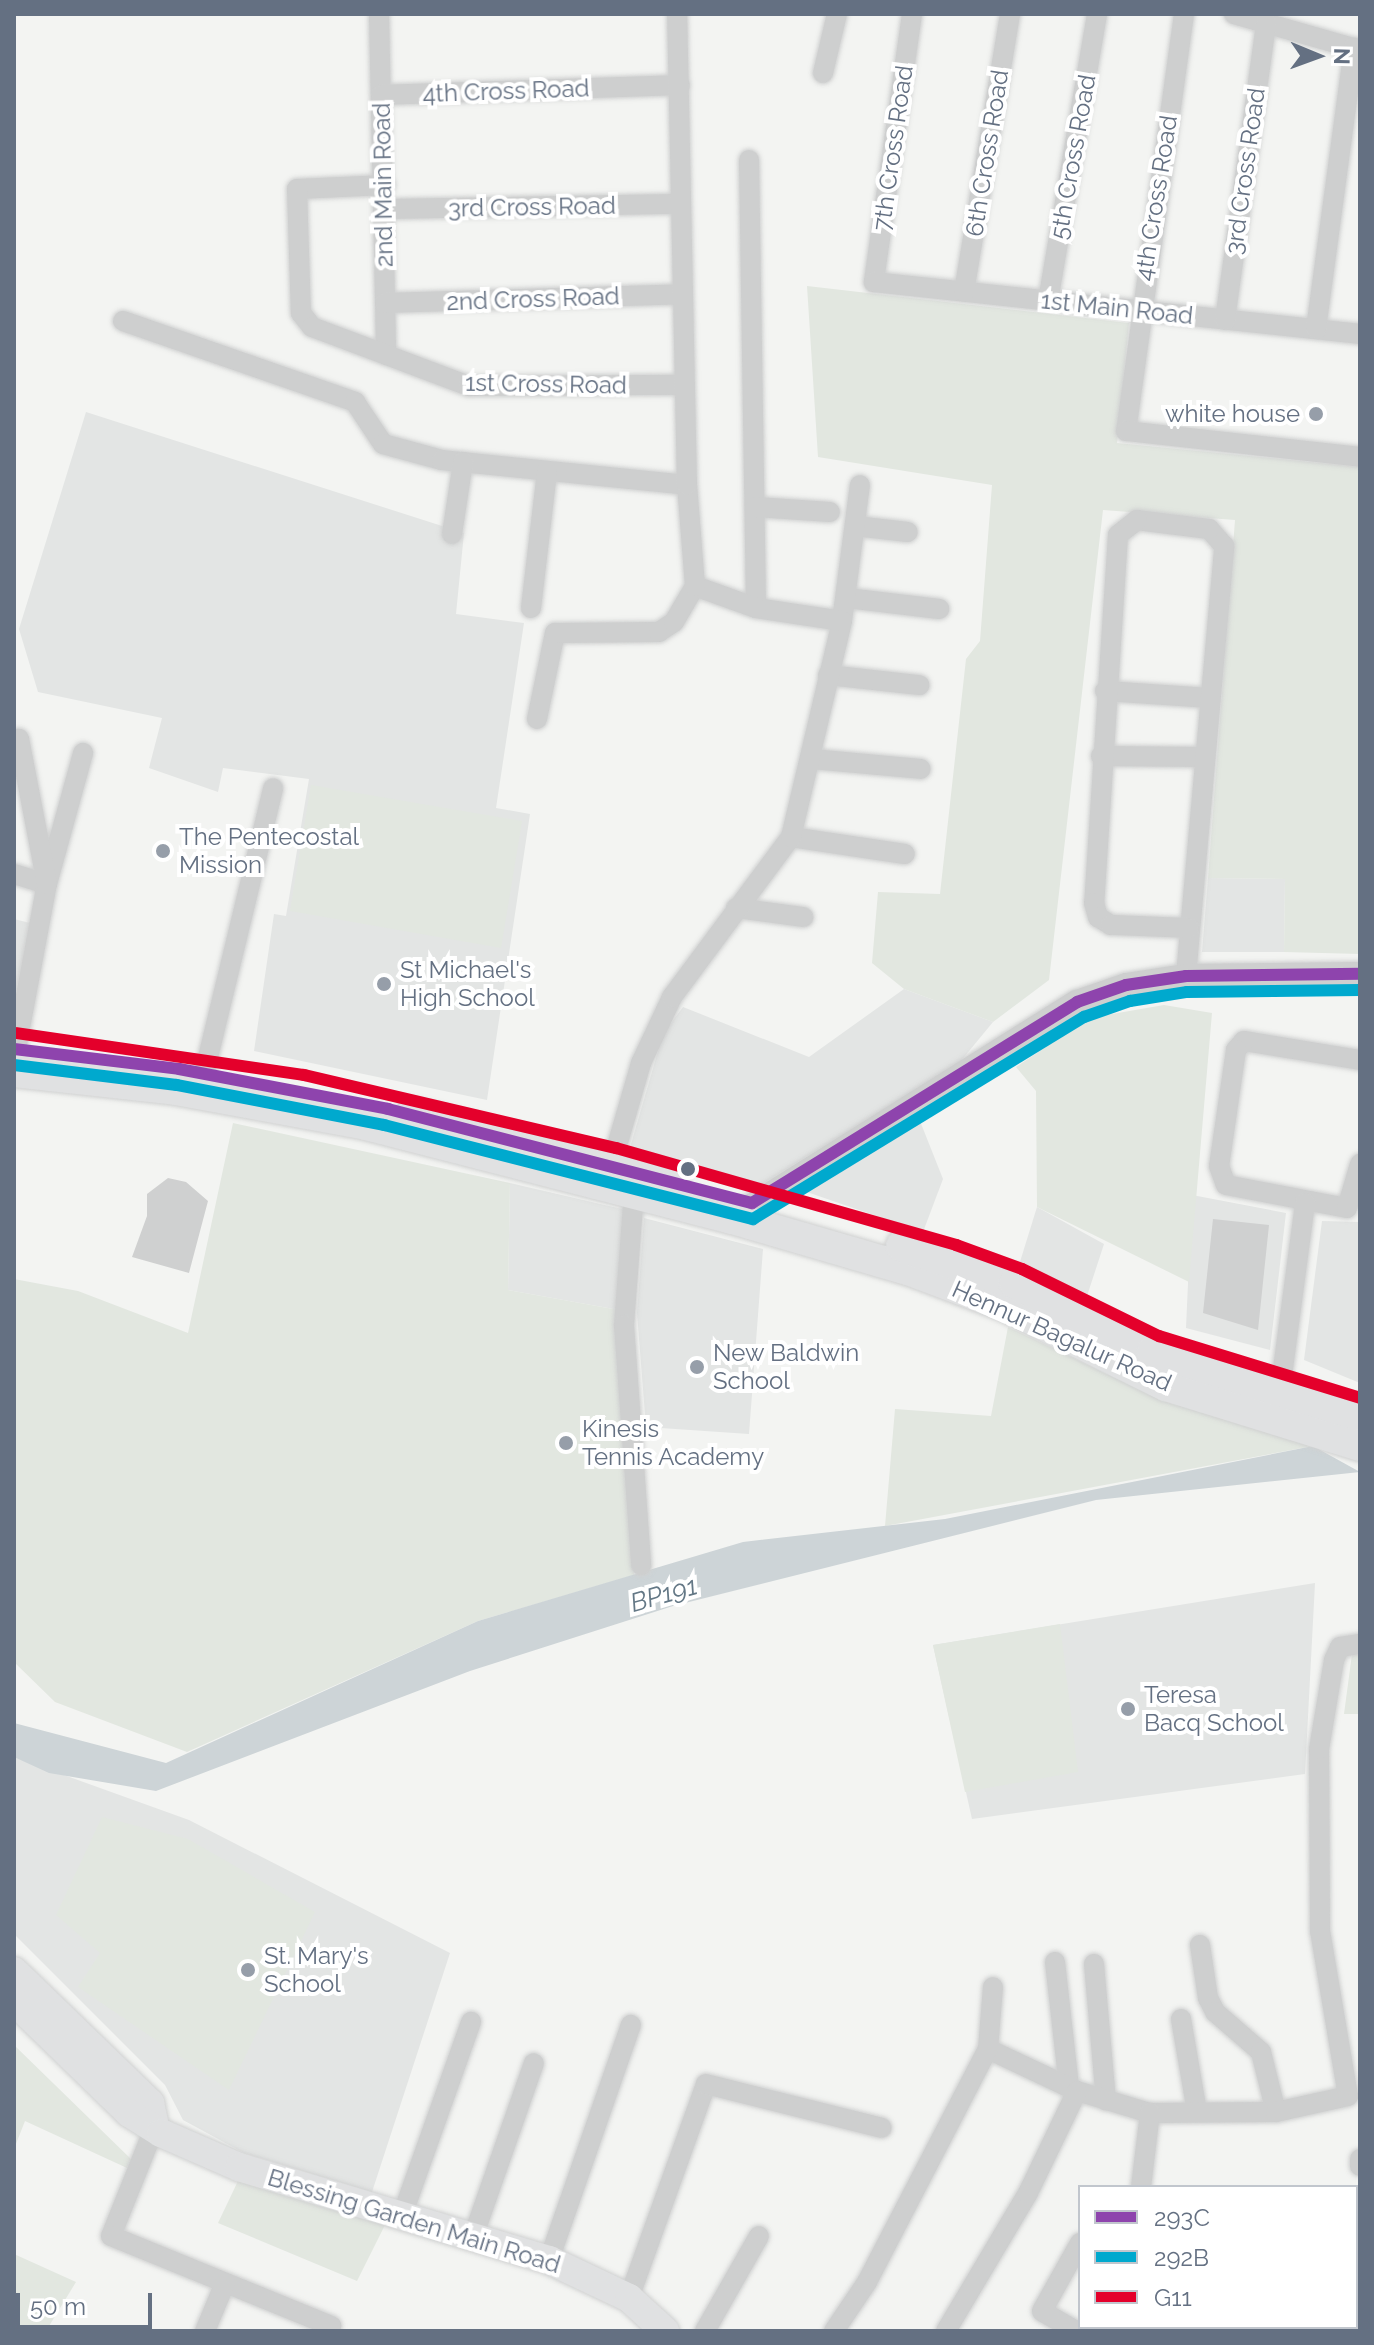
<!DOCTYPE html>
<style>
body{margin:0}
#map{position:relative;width:1374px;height:2345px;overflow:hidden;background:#f3f4f2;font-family:Raleway,sans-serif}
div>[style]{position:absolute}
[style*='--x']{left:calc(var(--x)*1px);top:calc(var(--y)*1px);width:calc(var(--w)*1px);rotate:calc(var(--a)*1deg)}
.built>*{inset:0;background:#e3e5e4}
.green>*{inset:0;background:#e2e7e0}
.water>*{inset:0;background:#cdd4d7}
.building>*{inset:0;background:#cfd0d0}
.roads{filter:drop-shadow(0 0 2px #d0d1d1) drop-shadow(0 0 2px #d0d1d1)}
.minor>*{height:20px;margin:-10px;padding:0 10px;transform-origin:10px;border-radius:10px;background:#cecfcf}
.tertiary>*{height:24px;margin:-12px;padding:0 12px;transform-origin:12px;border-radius:12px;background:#cecfcf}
.secondary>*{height:28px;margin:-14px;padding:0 14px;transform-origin:14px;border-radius:14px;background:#e0e1e2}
.primary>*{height:32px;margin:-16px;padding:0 16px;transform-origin:16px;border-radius:16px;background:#e0e1e2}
.bus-1>*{height:12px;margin:-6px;padding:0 6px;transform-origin:6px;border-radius:6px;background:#8e44ad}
.bus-2>*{height:12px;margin:-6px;padding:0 6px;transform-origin:6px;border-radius:6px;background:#00a9ce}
.bus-3>*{height:12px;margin:-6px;padding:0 6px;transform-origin:6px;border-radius:6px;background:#e4002b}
.dots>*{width:22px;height:22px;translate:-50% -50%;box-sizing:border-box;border:4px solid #fff;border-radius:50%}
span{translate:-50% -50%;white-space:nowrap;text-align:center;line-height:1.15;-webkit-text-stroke:8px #fff;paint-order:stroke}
.street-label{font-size:24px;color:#647082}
.poi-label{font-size:24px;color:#647082}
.right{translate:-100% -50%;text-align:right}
.left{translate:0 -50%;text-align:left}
.water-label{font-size:26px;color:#647886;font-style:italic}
.frame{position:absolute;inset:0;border:16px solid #647082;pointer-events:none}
.legend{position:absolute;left:1078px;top:2185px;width:280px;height:144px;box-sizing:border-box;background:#fff;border:2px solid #c1c6cd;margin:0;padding:10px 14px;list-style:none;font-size:24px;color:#647082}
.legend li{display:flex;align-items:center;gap:16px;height:40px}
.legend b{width:40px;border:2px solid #c1c6cd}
.north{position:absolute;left:1278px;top:16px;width:80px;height:80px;-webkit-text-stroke:6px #fff;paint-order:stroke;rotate:91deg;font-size:22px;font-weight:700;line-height:32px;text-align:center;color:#647082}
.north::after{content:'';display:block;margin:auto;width:28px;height:36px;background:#647082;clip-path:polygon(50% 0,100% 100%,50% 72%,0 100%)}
.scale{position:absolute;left:16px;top:2293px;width:136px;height:36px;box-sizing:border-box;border:4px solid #647082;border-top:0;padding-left:10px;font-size:24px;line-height:28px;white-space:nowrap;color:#647082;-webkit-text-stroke:6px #fff;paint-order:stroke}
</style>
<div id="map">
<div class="built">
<i style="clip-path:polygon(86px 412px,464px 533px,456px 614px,524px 623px,496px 808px,530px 814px,487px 1100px,254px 1051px,274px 914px,286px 916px,309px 779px,223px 768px,218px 792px,149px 768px,162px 718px,38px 692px,19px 629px)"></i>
<i style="clip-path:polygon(1208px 878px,1285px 879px,1284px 952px,1202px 952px)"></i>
<i style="clip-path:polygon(14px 919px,30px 923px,14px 1002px)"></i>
<i style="clip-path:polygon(904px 989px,993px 1022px,960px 1062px,754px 1189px,629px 1151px,663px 1034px,683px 1007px,809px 1057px)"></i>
<i style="clip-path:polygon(918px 1116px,943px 1179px,923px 1232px,804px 1191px)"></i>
<i style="clip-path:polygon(510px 1183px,626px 1210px,619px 1310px,508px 1290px)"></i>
<i style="clip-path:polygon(1192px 1195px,1286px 1213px,1270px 1350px,1186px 1328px)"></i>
<i style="clip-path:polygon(1037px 1207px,1104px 1244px,1087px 1296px,1019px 1265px)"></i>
<i style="clip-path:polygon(644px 1218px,763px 1249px,749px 1434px,646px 1427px,637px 1313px)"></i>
<i style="clip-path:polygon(1322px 1221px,1360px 1222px,1360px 1383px,1304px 1360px)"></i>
<i style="clip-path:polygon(1315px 1583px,1305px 1774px,972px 1819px,933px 1645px)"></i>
<i style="clip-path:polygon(14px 1757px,189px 1820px,450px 1953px,372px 2192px,244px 2153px,183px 2120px,165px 2085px,14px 1934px)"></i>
</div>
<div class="green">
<i style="clip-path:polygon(807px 286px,1129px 323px,1117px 443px,1360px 467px,1360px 954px,1284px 952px,1285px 879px,1208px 878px,1235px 520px,1103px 510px,1049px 980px,993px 1022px,904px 989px,872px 963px,878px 892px,940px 894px,966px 659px,980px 641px,992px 485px,818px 457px)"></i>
<i style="clip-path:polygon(311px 785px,522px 821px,501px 948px,290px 911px)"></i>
<i style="clip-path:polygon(1164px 1005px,1212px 1013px,1189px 1282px,1037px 1207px,1036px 1091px,1016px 1067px,1089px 1018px)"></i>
<i style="clip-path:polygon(233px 1123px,510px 1183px,508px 1290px,619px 1310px,634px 1575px,478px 1621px,187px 1752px,55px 1702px,14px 1662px,14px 1279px,78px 1291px,188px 1333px)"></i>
<i style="clip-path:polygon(1008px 1327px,1163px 1401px,1313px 1446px,885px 1526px,895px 1409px,991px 1416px)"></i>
<i style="clip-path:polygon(1060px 1624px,1078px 1772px,965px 1792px,933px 1645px)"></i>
<i style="clip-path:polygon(1352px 1654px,1360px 1655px,1360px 1714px,1344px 1714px)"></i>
<i style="clip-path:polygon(102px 1817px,188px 1839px,315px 1912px,229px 2090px,78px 1987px,100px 1953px,56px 1915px)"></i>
<i style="clip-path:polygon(14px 2045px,132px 2160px,127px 2168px,25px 2121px,14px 2149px)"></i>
<i style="clip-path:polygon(238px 2181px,385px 2225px,357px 2281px,218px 2223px)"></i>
<i style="clip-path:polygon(14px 2254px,76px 2282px,46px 2331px,14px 2331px)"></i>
</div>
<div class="water">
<i style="clip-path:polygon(1313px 1446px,1360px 1472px,1096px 1500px,673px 1606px,470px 1671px,156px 1791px,49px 1773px,14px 1757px,14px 1723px,166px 1763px,478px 1621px,743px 1542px,945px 1519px)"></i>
</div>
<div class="building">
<i style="clip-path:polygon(168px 1178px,186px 1182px,208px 1201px,189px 1273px,132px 1257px,147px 1216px,147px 1194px)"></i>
<i style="clip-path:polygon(1213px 1219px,1269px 1225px,1258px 1330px,1203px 1313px)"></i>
</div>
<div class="roads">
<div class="minor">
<i style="--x:379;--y:14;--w:341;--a:88.8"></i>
<i style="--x:912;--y:14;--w:271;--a:98.1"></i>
<i style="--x:874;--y:282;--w:489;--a:6.1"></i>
<i style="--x:1184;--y:14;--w:421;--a:97.9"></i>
<i style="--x:1126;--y:431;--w:235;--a:6.3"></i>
<i style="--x:1234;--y:14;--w:131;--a:15.9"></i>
<i style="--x:823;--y:73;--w:61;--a:-76.7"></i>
<i style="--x:381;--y:95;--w:299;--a:-1.9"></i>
<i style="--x:749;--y:160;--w:448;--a:89.1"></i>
<i style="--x:385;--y:185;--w:88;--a:177.4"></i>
<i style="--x:297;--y:189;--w:124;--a:88.2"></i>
<i style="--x:301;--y:313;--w:18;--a:52"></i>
<i style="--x:312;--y:327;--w:168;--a:20.6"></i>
<i style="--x:469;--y:386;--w:215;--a:-0.3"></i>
<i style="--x:383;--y:209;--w:298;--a:-1"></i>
<i style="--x:964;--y:292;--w:282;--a:-80.6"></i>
<i style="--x:1048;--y:301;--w:291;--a:-80.3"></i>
<i style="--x:385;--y:303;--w:297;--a:-1.7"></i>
<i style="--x:1225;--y:320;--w:300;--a:-82.1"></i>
<i style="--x:123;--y:321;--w:246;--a:19.2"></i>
<i style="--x:355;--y:402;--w:50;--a:56.3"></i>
<i style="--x:383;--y:444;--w:61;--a:15.2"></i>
<i style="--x:442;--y:460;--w:246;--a:5.8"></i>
<i style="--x:1316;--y:329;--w:284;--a:-82.3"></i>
<i style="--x:756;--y:507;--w:74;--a:3.9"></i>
<i style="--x:855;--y:526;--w:53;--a:6.5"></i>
<i style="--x:452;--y:534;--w:73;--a:-81.3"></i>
<i style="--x:847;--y:598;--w:93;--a:6.8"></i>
<i style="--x:531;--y:608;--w:138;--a:-83.3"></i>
<i style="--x:842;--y:621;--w:137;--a:-82.5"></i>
<i style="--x:828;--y:675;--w:92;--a:6.3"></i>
<i style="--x:1105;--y:691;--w:105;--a:3.8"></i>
<i style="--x:537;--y:719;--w:88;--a:-78.2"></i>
<i style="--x:555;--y:633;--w:104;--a:-0.6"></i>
<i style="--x:659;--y:632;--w:18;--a:-34"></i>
<i style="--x:674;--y:622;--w:42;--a:-59.7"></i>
<i style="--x:1101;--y:756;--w:103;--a:0.6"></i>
<i style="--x:812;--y:759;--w:109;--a:5.2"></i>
<i style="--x:791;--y:837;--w:115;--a:8.5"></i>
<i style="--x:14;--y:874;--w:34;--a:17"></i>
<i style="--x:47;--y:884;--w:136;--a:-74.6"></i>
<i style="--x:736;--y:908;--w:68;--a:7.7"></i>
<i style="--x:1186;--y:976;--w:432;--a:-84.9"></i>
<i style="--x:1224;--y:546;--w:23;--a:-131"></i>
<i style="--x:1209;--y:529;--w:73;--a:-172.9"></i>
<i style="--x:1137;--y:520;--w:24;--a:142"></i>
<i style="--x:1118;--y:535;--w:369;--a:93.7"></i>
<i style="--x:1094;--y:903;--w:15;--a:74"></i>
<i style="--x:1098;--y:917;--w:15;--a:32"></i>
<i style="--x:1111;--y:925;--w:78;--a:2.2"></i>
<i style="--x:16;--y:1049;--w:168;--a:-79.4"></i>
<i style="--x:47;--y:884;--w:148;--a:-100.9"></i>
<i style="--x:1360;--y:1060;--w:118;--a:-170.7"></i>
<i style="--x:1244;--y:1041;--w:12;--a:132"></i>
<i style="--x:1236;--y:1050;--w:117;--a:98.3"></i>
<i style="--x:1219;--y:1166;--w:20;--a:70"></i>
<i style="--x:1226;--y:1185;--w:123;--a:10.8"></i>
<i style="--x:1347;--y:1208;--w:46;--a:-73.5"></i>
<i style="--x:204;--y:1074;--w:294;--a:-76.4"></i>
<i style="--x:612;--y:1163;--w:104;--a:-73.8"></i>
<i style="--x:641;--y:1063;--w:73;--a:-64.8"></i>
<i style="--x:672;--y:997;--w:199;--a:-53.4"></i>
<i style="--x:791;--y:837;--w:222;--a:-76.7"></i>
<i style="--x:842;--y:621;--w:87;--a:-171.4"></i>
<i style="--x:756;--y:608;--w:65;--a:-160.2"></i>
<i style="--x:695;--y:586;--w:101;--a:-94.5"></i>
<i style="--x:687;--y:485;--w:471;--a:-91.2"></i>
<i style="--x:634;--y:1192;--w:133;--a:94.3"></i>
<i style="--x:624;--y:1325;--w:241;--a:85.9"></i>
<i style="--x:1280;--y:1391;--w:190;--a:-82.4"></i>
<i style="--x:1200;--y:1945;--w:54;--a:81.4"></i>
<i style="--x:1208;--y:1998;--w:16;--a:63"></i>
<i style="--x:1215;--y:2012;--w:61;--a:41"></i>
<i style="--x:1261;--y:2052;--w:62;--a:76"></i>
<i style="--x:1055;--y:1962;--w:125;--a:83.6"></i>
<i style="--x:1094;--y:1964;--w:137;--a:85"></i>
<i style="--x:1181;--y:2019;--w:94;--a:80.2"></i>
<i style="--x:988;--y:2049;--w:98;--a:25.3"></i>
<i style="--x:1077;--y:2091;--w:76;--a:16.8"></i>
<i style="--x:1150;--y:2113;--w:126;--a:-0.5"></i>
<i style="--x:1276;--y:2112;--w:74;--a:-12.5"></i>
<i style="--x:1348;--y:2096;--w:167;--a:-99.6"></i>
<i style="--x:1320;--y:1931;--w:182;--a:-90.3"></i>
<i style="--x:1319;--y:1749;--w:90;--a:-80.4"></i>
<i style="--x:1334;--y:1660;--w:14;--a:-65"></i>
<i style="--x:1340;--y:1647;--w:20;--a:-9"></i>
<i style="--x:155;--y:2126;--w:118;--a:111.8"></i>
<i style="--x:111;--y:2236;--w:238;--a:22.2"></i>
<i style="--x:1360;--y:2159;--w:7;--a:90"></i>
<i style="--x:1141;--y:2187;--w:75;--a:-83.1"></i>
<i style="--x:403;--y:2213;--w:203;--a:-70.4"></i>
<i style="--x:473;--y:2237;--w:184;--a:-70.7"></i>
<i style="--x:549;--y:2260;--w:249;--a:-70.8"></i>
<i style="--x:629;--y:2298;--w:227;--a:-70.2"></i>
<i style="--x:706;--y:2084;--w:181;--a:14"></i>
<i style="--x:205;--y:2331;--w:52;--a:-67.4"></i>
<i style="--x:705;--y:2331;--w:109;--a:-60.4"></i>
<i style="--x:834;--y:2331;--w:59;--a:-56"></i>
<i style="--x:867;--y:2282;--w:263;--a:-62.6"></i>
<i style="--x:988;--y:2049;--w:62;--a:-85.4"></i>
<i style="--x:946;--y:2331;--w:161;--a:-59.3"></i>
<i style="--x:1028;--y:2193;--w:113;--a:-64.3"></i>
<i style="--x:1076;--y:2331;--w:39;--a:-150"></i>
<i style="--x:1042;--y:2311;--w:78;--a:-60.8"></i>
<i style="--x:1111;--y:2331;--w:4;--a:-63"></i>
</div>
<div class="tertiary">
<i style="--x:732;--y:1218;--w:407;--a:-32.1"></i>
<i style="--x:1077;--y:1002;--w:52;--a:-19.1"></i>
<i style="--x:1126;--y:985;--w:61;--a:-8.5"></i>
<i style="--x:1186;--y:976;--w:174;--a:-0.7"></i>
</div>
<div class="secondary">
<i style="--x:14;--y:1971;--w:190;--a:44.1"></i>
<i style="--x:150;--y:2103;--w:24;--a:78"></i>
<i style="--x:14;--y:2001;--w:161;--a:44.2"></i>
<i style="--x:129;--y:2113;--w:38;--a:32"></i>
<i style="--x:161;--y:2133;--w:85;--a:23.6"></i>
<i style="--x:239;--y:2167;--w:324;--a:16.7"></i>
<i style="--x:549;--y:2260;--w:89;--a:25.4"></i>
<i style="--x:629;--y:2298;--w:49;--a:42.5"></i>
</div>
<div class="primary">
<i style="--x:14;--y:1071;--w:163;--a:6.3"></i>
<i style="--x:176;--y:1089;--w:193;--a:10.4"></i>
<i style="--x:366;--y:1124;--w:378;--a:14.4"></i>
<i style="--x:732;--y:1218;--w:183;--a:16.2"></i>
<i style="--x:908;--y:1269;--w:103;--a:20.6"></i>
<i style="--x:1004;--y:1305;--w:181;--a:26.3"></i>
<i style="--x:1166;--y:1385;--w:203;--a:17.2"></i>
<i style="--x:412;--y:1114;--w:269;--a:14.4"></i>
<i style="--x:902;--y:1246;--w:119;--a:18.1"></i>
<i style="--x:1015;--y:1283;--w:154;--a:26.2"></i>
<i style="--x:1153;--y:1351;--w:217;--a:17.2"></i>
</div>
</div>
<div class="bus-1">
<i style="--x:14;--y:1049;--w:166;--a:6.9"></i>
<i style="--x:179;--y:1069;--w:213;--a:10.8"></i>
<i style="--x:388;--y:1109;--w:376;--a:14.5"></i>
<i style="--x:752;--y:1203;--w:382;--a:-31.7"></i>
<i style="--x:1077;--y:1002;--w:52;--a:-19.1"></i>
<i style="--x:1126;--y:985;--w:61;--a:-8.5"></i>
<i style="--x:1186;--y:976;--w:174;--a:-0.7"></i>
</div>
<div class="bus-2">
<i style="--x:14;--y:1065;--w:164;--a:7"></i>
<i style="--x:177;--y:1085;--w:211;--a:10.9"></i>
<i style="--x:384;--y:1125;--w:381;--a:14.3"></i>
<i style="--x:753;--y:1219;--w:388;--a:-31.4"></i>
<i style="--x:1084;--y:1017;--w:49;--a:-19.2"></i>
<i style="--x:1130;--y:1001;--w:58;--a:-9"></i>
<i style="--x:1187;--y:992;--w:173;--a:-0.7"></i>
</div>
<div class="bus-3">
<i style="--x:16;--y:1033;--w:291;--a:8.3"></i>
<i style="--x:304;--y:1075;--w:320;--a:13.2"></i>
<i style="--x:616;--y:1148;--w:354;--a:15.9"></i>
<i style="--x:956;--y:1245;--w:70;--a:20"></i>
<i style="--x:1022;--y:1269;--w:153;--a:26.1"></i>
<i style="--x:1159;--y:1336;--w:210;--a:17.1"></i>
</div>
<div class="dots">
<i style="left:1316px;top:414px;background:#969ea9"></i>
<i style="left:163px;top:851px;background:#969ea9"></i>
<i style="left:384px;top:984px;background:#969ea9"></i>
<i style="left:688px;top:1169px;background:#647082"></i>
<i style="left:697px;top:1367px;background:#969ea9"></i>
<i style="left:566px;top:1443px;background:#969ea9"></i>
<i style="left:1128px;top:1709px;background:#969ea9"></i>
<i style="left:248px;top:1970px;background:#969ea9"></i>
</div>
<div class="street-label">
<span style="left:506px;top:91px;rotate:-2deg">4th Cross Road</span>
<span style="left:893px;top:148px;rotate:-82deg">7th Cross Road</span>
<span style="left:987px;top:153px;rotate:-81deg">6th Cross Road</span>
<span style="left:1073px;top:157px;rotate:-80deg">5th Cross Road</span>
<span style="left:1245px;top:171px;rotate:-82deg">3rd Cross Road</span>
<span style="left:383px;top:185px;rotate:-91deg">2nd Main Road</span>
<span style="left:1156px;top:198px;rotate:-81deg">4th Cross Road</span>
<span style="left:532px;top:207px;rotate:-1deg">3rd Cross Road</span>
<span style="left:533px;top:299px;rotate:-2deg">2nd Cross Road</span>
<span style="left:1117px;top:308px;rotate:6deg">1st Main Road</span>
<span style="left:546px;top:384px;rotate:1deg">1st Cross Road</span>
<span style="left:1062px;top:1336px;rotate:24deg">Hennur Bagalur Road</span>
<span style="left:414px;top:2221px;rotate:17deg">Blessing Garden Main Road</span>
</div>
<div class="poi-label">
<span class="right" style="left:1300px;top:414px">white house</span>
<span class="left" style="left:179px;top:851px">The Pentecostal<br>Mission</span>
<span class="left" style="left:400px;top:984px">St Michael's<br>High School</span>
<span class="left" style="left:713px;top:1367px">New Baldwin<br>School</span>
<span class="left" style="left:582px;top:1443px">Kinesis<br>Tennis Academy</span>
<span class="left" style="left:1144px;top:1709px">Teresa<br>Bacq School</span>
<span class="left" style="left:264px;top:1970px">St. Mary's<br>School</span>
</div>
<div class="water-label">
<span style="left:664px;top:1595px;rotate:-16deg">BP191</span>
</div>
<div class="frame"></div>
<ul class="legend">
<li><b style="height:10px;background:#8e44ad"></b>293C</li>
<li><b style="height:10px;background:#00a9ce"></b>292B</li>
<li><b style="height:10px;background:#e4002b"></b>G11</li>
</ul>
<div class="north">N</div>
<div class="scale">50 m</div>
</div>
